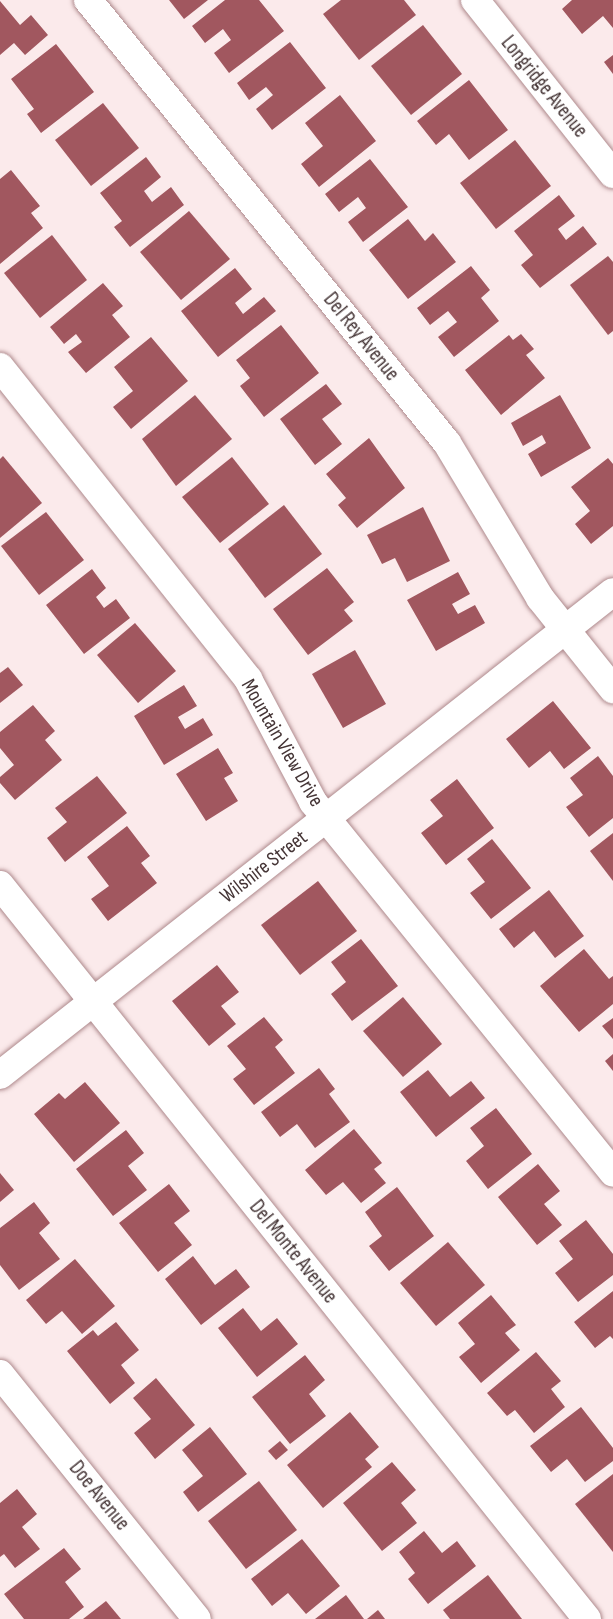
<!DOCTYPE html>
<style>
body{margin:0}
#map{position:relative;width:613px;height:1619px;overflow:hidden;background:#fbeaeb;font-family:"Sofia Sans Condensed",sans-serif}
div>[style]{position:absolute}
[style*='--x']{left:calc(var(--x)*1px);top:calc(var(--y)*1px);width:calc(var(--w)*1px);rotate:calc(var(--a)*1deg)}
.building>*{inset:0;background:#a1575f}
.roads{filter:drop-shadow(0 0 2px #ae898c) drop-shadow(0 0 2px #ae898c)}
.minor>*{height:28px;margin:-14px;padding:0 14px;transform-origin:14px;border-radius:14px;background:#fff}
span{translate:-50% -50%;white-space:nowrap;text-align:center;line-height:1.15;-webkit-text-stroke:6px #fff;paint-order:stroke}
.street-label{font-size:21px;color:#453536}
</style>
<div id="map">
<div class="building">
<i style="clip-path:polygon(169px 0,208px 0,184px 19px)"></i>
<i style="clip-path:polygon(225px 0,259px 0,284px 31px,229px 73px,214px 53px,231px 40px,223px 29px,205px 43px,192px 26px)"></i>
<i style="clip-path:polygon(341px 0,404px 0,416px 15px,359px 60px,323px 14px)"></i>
<i style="clip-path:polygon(572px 0,613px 0,613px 28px,603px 16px,582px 34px,562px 9px)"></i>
<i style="clip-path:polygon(0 1px,20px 25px,31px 15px,48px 35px,25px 55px,14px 43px,0 55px)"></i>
<i style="clip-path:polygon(423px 25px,462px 74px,411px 115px,371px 66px)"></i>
<i style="clip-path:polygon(290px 42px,326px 88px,272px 130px,256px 109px,273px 95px,266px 87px,249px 100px,237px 83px)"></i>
<i style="clip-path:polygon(56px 44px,94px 92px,41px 133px,27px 114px,34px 109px,11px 79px)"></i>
<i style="clip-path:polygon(613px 55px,613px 74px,604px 62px)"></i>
<i style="clip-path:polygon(469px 80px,508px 130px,469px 160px,449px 134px,436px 145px,417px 121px)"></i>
<i style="clip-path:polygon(340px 95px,376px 141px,319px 187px,301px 164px,323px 146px,305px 123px)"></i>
<i style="clip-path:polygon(103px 103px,139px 148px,91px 186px,55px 140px)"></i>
<i style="clip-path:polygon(515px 140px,551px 186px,496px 229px,460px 183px)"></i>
<i style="clip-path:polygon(146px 157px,161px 177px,144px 191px,152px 202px,171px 187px,184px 205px,130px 247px,114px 227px,122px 221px,100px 193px)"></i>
<i style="clip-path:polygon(370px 159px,408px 207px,363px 242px,348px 222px,366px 208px,358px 197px,339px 212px,325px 194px)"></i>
<i style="clip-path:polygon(11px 170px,40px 206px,31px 213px,43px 228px,0 264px,0 179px)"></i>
<i style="clip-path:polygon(559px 195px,575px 216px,558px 229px,566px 240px,583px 226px,597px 244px,540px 288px,521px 265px,533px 255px,514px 231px)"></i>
<i style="clip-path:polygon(189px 211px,230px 259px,181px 300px,140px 252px)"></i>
<i style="clip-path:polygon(408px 219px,425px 241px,433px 233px,456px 262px,408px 299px,369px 250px)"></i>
<i style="clip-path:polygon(52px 235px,87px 280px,40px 318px,4px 273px)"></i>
<i style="clip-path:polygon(608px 256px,613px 262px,613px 331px,608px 335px,570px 285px)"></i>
<i style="clip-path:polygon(471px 266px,490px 290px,481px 298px,499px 321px,454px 357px,438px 337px,457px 322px,448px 311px,430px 325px,417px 308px)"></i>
<i style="clip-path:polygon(235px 268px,252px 289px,235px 303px,243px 314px,264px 297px,276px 311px,218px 357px,181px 311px)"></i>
<i style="clip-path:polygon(103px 283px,123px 306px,112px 315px,130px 337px,86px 373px,68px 352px,82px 342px,76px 334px,64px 344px,50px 327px)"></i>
<i style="clip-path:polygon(281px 325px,319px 373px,264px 417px,240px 386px,250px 378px,236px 360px)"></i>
<i style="clip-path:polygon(521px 334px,534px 349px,526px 355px,545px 378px,501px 415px,465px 370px,509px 335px,513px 340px)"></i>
<i style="clip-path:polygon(151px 337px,188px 381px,131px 429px,113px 407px,133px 391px,114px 367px)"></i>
<i style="clip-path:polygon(326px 384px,342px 404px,322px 419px,342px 444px,315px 465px,280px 419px)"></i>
<i style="clip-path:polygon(195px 395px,232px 439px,176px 486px,142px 439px)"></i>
<i style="clip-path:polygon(560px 395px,591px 448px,541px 477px,528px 454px,546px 443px,542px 435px,523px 446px,511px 423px)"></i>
<i style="clip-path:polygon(369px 438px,405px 488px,357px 528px,338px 505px,346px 498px,326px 474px)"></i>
<i style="clip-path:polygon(3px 456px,42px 503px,0 538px,0 459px)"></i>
<i style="clip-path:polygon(232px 457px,269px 504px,220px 543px,182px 497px)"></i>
<i style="clip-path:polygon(608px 458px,613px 464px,613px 526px,591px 544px,575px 524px,590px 511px,571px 487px)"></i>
<i style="clip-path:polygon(284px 505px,322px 554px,265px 598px,228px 549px)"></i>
<i style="clip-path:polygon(423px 507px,450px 561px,407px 582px,395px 558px,382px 564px,367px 535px)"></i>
<i style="clip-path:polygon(46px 512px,84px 560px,39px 595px,1px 546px)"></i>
<i style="clip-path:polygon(327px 568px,354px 602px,344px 610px,353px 621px,308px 655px,273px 609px)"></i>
<i style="clip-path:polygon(92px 569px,106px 588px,96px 597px,104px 608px,116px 599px,130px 618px,84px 654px,46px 605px)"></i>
<i style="clip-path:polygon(458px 572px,470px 594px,452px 604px,458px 614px,475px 605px,485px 623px,436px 651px,407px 600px)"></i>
<i style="clip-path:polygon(135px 623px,176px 671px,138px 703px,97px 655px)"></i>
<i style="clip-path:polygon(355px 650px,386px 704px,343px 728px,312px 674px)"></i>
<i style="clip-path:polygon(8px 667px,23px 685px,0 703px,0 673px)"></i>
<i style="clip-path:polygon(184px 685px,197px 706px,178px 717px,185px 729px,203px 718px,213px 735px,164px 765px,134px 716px)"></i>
<i style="clip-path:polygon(553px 701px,591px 748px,564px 769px,550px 751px,529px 768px,506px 739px)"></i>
<i style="clip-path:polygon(33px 705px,55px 731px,45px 740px,62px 760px,15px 800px,0 783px,0 777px,14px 765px,0 748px,0 732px)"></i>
<i style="clip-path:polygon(218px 748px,233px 773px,224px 778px,238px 801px,206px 821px,176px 774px)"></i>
<i style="clip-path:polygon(598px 756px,613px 776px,613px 818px,589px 837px,566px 807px,583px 795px,570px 778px)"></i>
<i style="clip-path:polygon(97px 776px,127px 813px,65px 862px,47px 838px,67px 822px,55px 808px)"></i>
<i style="clip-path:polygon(457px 779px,494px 828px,446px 865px,421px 833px,443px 816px,430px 800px)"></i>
<i style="clip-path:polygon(127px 826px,150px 856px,141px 863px,157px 883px,108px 921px,91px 899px,109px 886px,87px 857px)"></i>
<i style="clip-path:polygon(613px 833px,613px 881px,590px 851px)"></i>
<i style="clip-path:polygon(492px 839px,531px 888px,491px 919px,470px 893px,485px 882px,467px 859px)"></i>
<i style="clip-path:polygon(318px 881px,357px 931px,300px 975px,261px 925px)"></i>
<i style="clip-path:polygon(549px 890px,584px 936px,555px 958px,534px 931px,514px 948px,499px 929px)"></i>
<i style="clip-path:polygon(361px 939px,398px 986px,352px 1021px,331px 994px,346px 982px,331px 962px)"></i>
<i style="clip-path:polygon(584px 949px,609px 979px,613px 976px,613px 1004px,579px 1032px,540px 986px)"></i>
<i style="clip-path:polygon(217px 965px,239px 992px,221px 1006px,236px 1024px,209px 1046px,172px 1001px)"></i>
<i style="clip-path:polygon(403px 997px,442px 1044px,403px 1077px,363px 1031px)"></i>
<i style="clip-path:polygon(264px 1017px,283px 1040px,275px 1047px,295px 1073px,254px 1105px,233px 1079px,246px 1069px,227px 1046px)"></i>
<i style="clip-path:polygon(613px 1018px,613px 1039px,602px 1026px)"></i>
<i style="clip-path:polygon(613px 1054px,613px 1071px,605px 1061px)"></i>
<i style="clip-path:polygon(319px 1068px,335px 1089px,329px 1094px,350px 1122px,315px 1148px,297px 1124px,280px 1137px,261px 1112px)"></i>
<i style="clip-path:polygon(428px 1070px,450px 1097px,471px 1081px,485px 1098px,436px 1137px,400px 1092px)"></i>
<i style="clip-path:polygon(85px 1082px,120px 1123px,74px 1162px,34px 1114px,59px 1093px,65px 1099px)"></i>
<i style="clip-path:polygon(496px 1108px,532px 1154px,488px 1189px,466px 1161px,484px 1146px,470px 1128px)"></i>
<i style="clip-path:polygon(354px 1129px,382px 1163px,374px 1169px,386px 1183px,361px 1203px,343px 1182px,326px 1195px,305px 1170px)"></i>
<i style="clip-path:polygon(126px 1130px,144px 1153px,128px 1166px,147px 1190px,113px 1216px,76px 1169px)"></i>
<i style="clip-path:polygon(538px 1164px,560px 1191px,544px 1204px,562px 1225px,537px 1245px,498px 1197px)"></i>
<i style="clip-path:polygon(0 1173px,14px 1190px,0 1202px)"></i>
<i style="clip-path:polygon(169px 1184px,190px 1211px,174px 1223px,192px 1245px,158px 1272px,119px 1223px)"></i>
<i style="clip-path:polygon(397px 1187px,434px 1236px,389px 1271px,369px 1246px,382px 1236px,365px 1212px)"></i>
<i style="clip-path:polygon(34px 1202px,50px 1223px,39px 1233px,60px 1259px,19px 1290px,0 1265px,0 1228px)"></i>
<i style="clip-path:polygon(586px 1220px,613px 1254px,613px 1275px,578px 1302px,555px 1273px,573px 1259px,559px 1241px)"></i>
<i style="clip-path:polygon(448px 1242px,485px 1285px,436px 1326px,400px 1283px)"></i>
<i style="clip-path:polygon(193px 1256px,215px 1285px,236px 1269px,250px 1287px,201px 1325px,165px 1279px)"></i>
<i style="clip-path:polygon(75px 1259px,115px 1306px,82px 1334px,62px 1311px,46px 1324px,26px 1300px)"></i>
<i style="clip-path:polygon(613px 1291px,613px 1339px,610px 1336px,595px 1348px,574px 1322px)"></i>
<i style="clip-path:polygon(491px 1295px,516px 1325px,505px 1333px,520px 1350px,481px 1383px,459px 1357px,475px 1344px,458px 1323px)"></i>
<i style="clip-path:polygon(243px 1308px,261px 1331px,277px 1318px,298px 1344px,257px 1377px,218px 1328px)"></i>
<i style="clip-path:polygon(116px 1322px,139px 1350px,121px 1365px,135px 1383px,110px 1404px,67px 1351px,93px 1330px,98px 1336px)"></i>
<i style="clip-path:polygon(536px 1352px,561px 1381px,551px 1389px,565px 1407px,534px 1433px,515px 1410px,507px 1416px,487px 1393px)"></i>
<i style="clip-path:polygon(305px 1355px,325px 1380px,309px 1394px,326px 1416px,290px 1444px,252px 1397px)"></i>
<i style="clip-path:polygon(156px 1378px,195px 1425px,155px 1459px,134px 1433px,151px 1419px,133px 1398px)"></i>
<i style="clip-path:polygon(581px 1407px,613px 1448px,613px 1461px,585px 1482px,567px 1459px,551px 1472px,530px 1446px)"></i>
<i style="clip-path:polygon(350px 1412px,379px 1447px,365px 1459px,372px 1467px,323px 1508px,287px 1465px)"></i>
<i style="clip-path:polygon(210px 1427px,247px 1474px,198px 1512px,183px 1492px,203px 1476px,182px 1450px)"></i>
<i style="clip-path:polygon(280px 1441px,288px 1450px,276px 1460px,268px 1451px)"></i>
<i style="clip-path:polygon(392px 1462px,416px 1490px,401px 1503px,417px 1523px,382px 1551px,343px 1503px)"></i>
<i style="clip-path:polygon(613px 1474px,613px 1552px,575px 1504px)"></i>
<i style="clip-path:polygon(259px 1481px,297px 1530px,246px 1569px,208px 1521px)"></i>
<i style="clip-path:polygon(17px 1489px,37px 1514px,22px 1527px,40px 1549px,15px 1568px,4px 1554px,0 1557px,0 1503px)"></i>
<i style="clip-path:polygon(424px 1531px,442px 1553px,457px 1541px,476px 1566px,428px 1604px,408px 1579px,415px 1573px,399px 1552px)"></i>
<i style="clip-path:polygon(302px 1539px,340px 1586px,306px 1614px,288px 1593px,272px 1606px,251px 1579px)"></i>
<i style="clip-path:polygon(64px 1548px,81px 1569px,65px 1582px,84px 1607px,69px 1619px,24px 1619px,4px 1594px)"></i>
<i style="clip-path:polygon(488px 1575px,522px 1619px,450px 1619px,443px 1610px)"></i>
<i style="clip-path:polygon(346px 1595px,364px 1619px,315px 1619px)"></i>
<i style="clip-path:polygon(106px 1601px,121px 1619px,83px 1619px)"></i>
<i style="clip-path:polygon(378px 1610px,385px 1619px,367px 1619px)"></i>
</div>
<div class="roads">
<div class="minor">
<i style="--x:88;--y:0;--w:570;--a:50.98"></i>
<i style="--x:447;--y:443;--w:181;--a:59"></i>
<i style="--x:540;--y:598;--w:117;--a:51.3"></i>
<i style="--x:475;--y:0;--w:222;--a:51.6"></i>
<i style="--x:0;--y:367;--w:399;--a:51.5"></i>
<i style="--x:248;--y:679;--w:139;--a:62.1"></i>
<i style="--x:313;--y:802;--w:477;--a:51"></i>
<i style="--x:0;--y:885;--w:940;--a:51.35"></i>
<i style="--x:0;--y:1075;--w:780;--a:-38.24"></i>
<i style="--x:0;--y:1374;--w:314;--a:51.2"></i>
</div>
</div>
<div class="street-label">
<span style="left:544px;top:87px;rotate:51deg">Longridge Avenue</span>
<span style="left:361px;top:337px;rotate:51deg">Del Rey Avenue</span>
<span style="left:282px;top:743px;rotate:60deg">Mountain View Drive</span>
<span style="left:264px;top:867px;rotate:-38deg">Wilshire Street</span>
<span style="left:293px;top:1252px;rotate:51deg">Del Monte Avenue</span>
<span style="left:99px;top:1496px;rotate:51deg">Doe Avenue</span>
</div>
</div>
